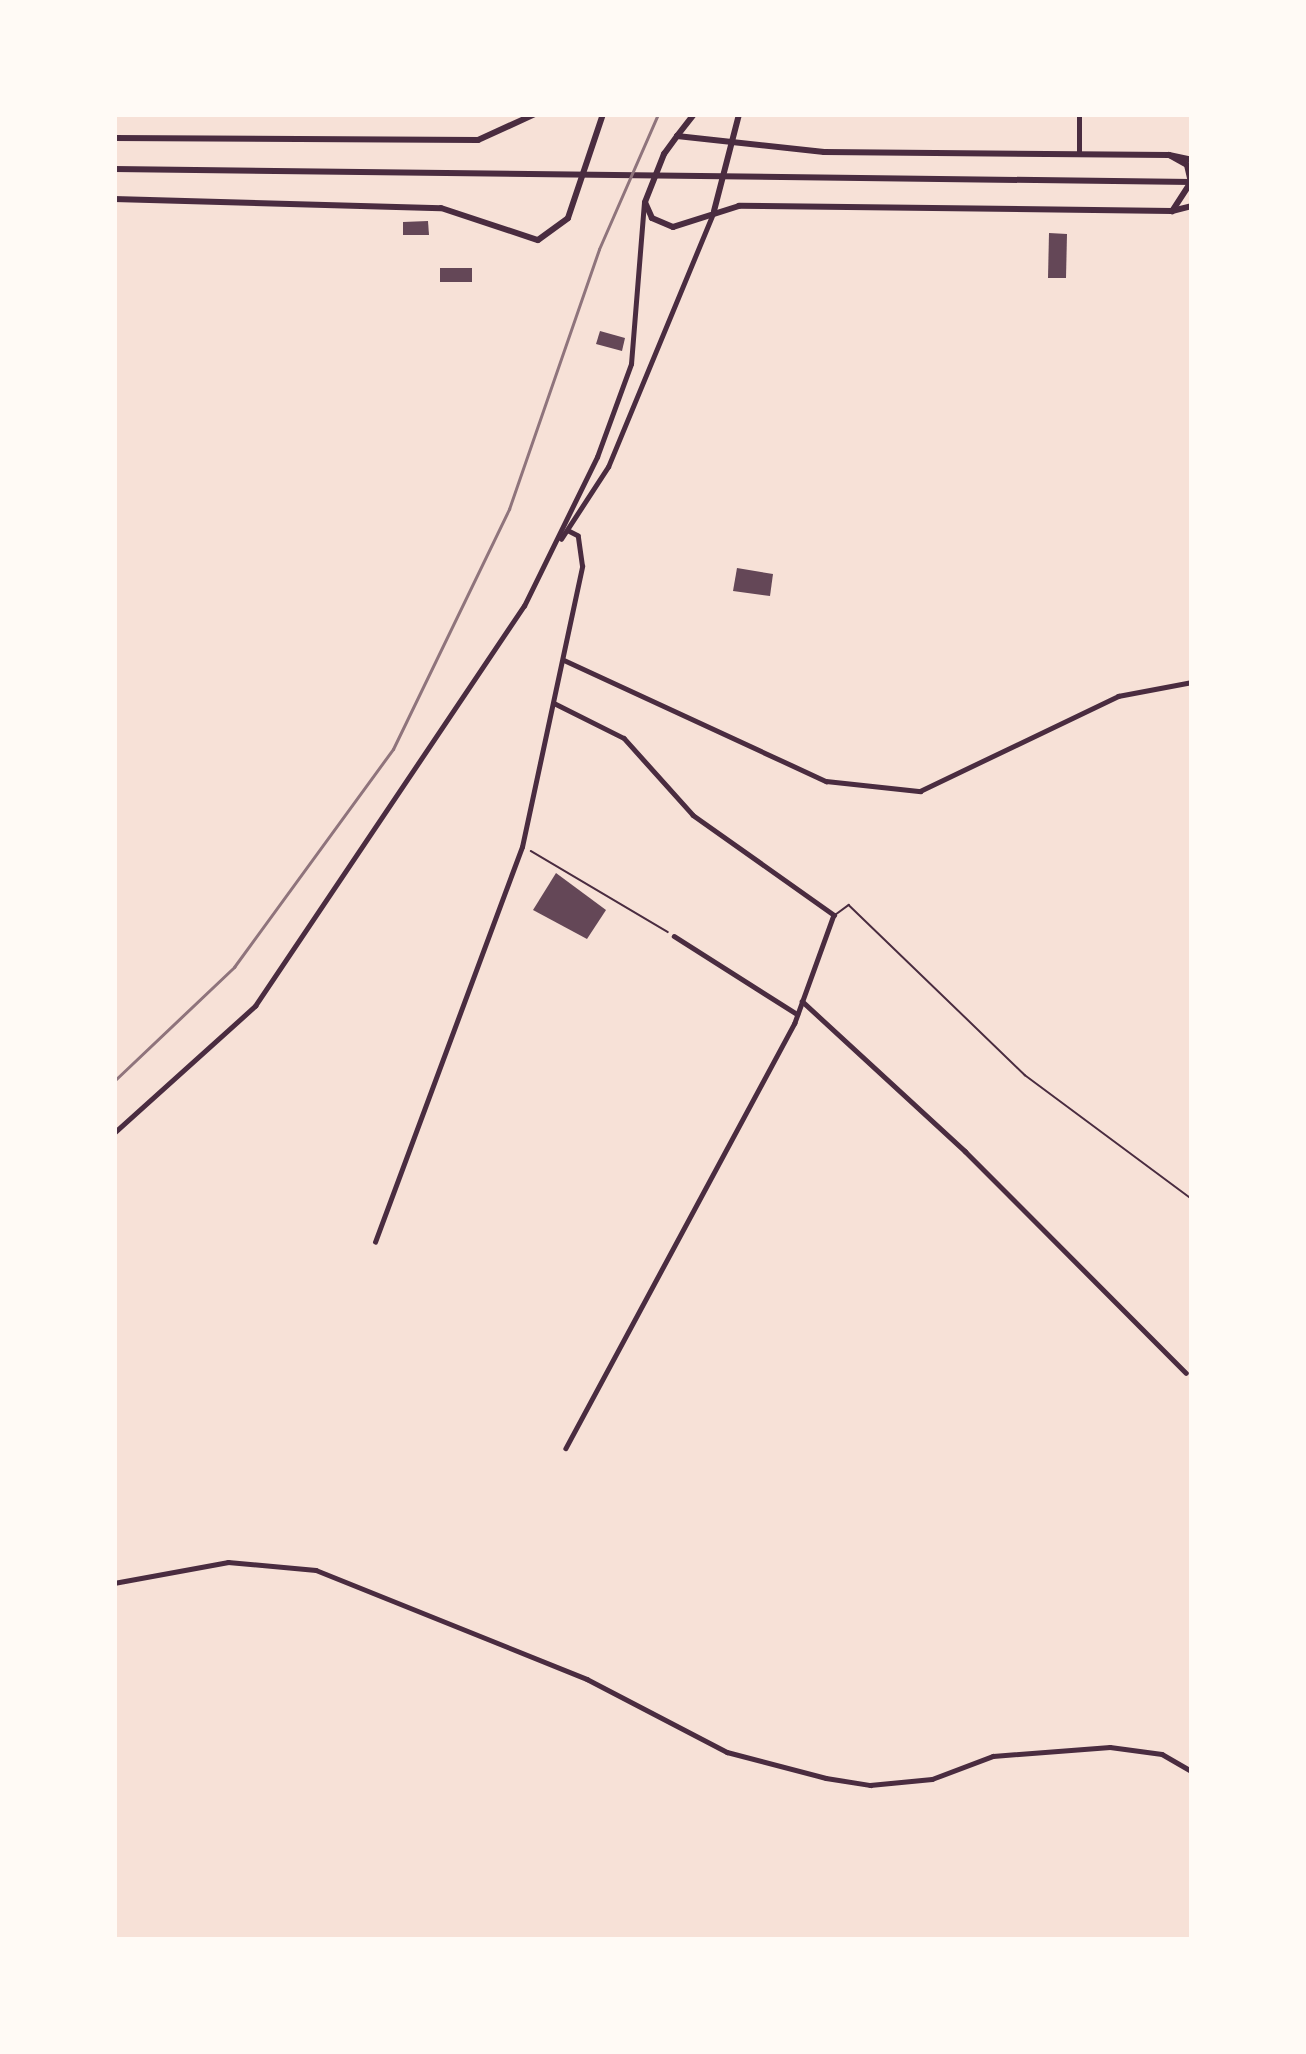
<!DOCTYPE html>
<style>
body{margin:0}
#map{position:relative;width:1306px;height:2054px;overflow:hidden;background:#f7e1d7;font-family:Commissioner,sans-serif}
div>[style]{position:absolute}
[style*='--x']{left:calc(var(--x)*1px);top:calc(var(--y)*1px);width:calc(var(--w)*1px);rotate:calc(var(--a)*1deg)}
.building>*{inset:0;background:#644757}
.path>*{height:1.5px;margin:-0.75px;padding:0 0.75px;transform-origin:0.75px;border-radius:0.75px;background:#4a2c40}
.service>*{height:1.5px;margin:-0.75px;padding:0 0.75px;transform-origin:0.75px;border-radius:0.75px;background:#4a2c40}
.minor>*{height:4.5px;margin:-2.25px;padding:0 2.25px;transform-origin:2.25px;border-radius:2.25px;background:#4a2c40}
.tertiary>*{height:4.5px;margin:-2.25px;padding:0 2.25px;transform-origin:2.25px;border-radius:2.25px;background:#4a2c40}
.secondary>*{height:6px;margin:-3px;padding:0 3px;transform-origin:3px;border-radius:3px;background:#4a2c40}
.primary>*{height:6px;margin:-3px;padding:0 3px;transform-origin:3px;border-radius:3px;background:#4a2c40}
.rail>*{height:3px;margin:-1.5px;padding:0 1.5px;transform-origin:1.5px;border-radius:1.5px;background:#8f747c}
span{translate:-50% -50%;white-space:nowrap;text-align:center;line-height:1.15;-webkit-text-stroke:12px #fffaf5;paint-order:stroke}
.frame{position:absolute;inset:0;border:117px solid #fffaf5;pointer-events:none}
</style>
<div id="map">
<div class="building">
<i style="clip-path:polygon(428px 221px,429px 235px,403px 235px,403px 222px)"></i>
<i style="clip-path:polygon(1049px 233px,1067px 234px,1066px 278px,1048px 278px)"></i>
<i style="clip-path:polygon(440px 268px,472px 268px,472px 282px,440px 282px)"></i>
<i style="clip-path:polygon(600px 331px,625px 338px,622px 351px,596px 344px)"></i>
<i style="clip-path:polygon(737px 568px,773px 574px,770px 596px,733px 591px)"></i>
<i style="clip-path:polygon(556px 873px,606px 910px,587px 939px,533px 910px)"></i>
</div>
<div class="path">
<i style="--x:531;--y:851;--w:159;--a:30.6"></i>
</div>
<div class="service">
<i style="--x:835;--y:915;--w:17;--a:-36"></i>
<i style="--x:849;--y:905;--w:245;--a:44"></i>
<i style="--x:1025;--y:1075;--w:208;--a:36.6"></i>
</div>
<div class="minor">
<i style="--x:1079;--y:153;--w:39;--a:-90"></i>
<i style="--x:564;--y:660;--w:289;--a:24.8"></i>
<i style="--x:826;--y:781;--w:95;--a:6.1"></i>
<i style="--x:920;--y:791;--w:220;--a:-25.6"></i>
<i style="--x:1118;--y:696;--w:75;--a:-10.7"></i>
<i style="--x:554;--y:703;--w:78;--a:26.6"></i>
<i style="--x:624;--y:738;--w:103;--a:48.1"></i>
<i style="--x:693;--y:815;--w:173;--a:35.3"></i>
<i style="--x:834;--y:915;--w:115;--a:109.9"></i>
<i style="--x:795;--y:1023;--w:483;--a:118.3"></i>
<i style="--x:674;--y:936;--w:146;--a:32.4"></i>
<i style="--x:802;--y:1001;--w:222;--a:42.6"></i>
<i style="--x:965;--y:1151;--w:313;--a:45.1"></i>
<i style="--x:375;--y:1242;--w:421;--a:-69.6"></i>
<i style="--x:522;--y:847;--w:287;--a:-77.9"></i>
<i style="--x:582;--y:566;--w:30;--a:-98"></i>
<i style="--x:578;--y:536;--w:11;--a:-153"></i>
</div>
<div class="tertiary">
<i style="--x:561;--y:539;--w:86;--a:-56.9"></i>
<i style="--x:608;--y:467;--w:274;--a:-67.5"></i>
<i style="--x:114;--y:1133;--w:190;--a:-42"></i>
<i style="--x:255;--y:1006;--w:482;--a:-56.1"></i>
<i style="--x:524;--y:606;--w:166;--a:-63.9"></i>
<i style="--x:597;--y:457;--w:99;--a:-69.9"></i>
<i style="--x:631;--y:364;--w:161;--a:-85.4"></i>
<i style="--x:114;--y:1583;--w:116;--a:-10.4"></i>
<i style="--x:228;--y:1562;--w:88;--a:5.2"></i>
<i style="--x:316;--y:1570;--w:292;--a:21.9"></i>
<i style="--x:587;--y:1679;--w:158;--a:27.5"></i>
<i style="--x:727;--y:1752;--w:102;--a:14.7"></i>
<i style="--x:826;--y:1778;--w:45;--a:9"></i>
<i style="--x:870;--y:1785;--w:62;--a:-5.5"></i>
<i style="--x:932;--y:1779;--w:65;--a:-20.7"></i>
<i style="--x:993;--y:1756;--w:117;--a:-4.4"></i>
<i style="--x:1110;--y:1747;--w:52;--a:7.7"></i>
<i style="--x:1162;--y:1754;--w:34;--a:30"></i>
</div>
<div class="secondary">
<i style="--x:677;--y:136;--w:148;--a:6.2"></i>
<i style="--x:824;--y:152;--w:345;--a:0.5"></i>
<i style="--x:1169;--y:155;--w:21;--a:29"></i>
<i style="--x:1187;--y:165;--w:17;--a:77"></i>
<i style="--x:1191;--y:182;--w:35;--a:123"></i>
<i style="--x:1172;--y:211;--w:433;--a:-179.3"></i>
<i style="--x:739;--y:206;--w:69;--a:162.3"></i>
<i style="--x:673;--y:227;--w:23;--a:-157"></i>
<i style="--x:652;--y:218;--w:17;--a:-114"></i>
<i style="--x:645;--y:202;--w:52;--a:-68.4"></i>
<i style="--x:664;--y:154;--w:22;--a:-54"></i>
<i style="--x:677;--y:136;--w:28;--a:-52"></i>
<i style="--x:114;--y:138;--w:364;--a:0.3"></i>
<i style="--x:478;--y:140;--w:63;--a:-24.5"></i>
<i style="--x:114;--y:199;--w:327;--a:1.6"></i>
<i style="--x:441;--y:208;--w:102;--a:18.3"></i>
<i style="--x:538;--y:240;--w:37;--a:-36"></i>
<i style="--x:568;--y:218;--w:110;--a:-71.4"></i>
<i style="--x:714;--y:211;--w:100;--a:-75.5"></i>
</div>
<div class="primary">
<i style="--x:1169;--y:155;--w:24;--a:12"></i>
<i style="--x:114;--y:169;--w:1078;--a:0.69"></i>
<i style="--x:1172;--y:211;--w:21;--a:-14"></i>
</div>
<div class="rail">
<i style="--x:114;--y:1081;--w:166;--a:-43.5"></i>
<i style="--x:234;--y:967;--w:270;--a:-53.9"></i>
<i style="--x:393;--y:749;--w:267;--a:-64.2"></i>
<i style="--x:509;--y:509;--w:275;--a:-70.9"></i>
<i style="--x:599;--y:249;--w:147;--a:-66.4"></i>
</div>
<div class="frame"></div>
</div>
